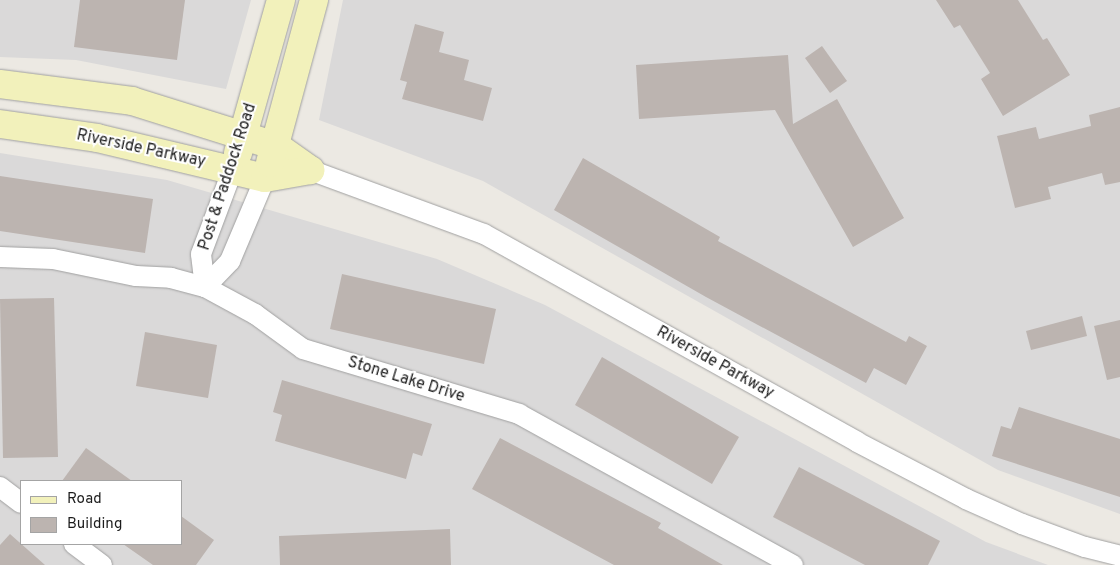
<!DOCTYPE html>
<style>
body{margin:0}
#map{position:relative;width:1120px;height:565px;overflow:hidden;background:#ece9e3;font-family:Overpass,sans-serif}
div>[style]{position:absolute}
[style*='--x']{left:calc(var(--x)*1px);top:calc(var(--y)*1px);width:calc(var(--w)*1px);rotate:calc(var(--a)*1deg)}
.residential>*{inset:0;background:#dad9d9}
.building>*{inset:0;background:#bcb4b0}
.roads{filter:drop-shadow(0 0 1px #a0a0a0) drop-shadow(0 0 1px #a0a0a0)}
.street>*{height:20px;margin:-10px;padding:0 10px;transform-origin:10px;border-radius:10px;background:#fff}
.secondary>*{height:28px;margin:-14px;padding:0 14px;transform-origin:14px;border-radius:14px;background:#f2f1bb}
span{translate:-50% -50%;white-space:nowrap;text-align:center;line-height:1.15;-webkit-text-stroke:4px #fff;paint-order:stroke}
.street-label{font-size:16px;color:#1c1c1c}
.legend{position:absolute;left:20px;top:480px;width:162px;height:65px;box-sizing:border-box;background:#fff;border:1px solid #a4a4a4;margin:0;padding:6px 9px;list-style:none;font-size:15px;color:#1c1c1c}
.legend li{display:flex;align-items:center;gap:10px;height:25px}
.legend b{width:25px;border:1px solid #a4a4a4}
</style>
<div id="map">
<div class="residential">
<i style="clip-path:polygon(0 0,251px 0,226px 89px,76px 60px,0 57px)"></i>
<i style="clip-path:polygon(343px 0,1120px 0,1120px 514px,998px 470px,483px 181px,319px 120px)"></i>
<i style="clip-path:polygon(evenodd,0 153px,167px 180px,437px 259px,545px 305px,986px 542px,1048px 565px,0 565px,0 153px,21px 481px,181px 481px,181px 544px,21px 544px,21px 481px)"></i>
</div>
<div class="building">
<i style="clip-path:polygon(80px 0,185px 0,177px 60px,74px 47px)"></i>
<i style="clip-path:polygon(936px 0,1018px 0,1043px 40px,1047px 38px,1070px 75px,1003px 116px,981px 79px,990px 73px,960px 25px,954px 28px)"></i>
<i style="clip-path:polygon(415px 24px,444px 32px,439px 52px,469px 60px,464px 80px,492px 88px,483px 121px,402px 99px,407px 82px,400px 80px)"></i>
<i style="clip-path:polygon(822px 46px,847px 81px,830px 93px,805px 58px)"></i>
<i style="clip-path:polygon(788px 55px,793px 124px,837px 99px,904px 218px,853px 247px,775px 110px,639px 119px,636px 65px)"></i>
<i style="clip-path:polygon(1120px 107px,1120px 182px,1105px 185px,1102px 173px,1048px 187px,1051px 199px,1015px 208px,997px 136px,1036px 127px,1039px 139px,1091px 126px,1089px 115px)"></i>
<i style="clip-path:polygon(583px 158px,720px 237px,718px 241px,906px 342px,909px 336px,927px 346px,906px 385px,874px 368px,866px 383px,706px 297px,554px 210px)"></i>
<i style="clip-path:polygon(0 176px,153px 199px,145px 253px,0 231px)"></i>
<i style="clip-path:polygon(342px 274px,496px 309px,484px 364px,330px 329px)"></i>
<i style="clip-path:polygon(54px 298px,58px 457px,3px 458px,0 299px)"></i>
<i style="clip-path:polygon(1082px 316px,1087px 336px,1031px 350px,1026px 331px)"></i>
<i style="clip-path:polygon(1120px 320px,1120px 377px,1107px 380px,1094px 326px)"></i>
<i style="clip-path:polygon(145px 332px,217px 345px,208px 398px,136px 386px)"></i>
<i style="clip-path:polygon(602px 357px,739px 437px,712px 484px,575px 405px)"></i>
<i style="clip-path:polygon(282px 380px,432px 424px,422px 456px,413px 453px,406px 479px,275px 441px,282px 415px,273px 412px)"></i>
<i style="clip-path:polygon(1019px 407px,1120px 439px,1120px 497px,992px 456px,1001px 426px,1011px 429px)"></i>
<i style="clip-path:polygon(500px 438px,661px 523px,658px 528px,723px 565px,614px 565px,472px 489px)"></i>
<i style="clip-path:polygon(86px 448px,132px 481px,62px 481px)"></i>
<i style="clip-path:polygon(799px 467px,940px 541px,928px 565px,865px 565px,773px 517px)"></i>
<i style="clip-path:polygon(181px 516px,214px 540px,196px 565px,153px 565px,123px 544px,181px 544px)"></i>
<i style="clip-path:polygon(450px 529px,451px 565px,280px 565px,279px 536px)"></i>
<i style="clip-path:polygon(10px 534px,45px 565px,0 565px,0 545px)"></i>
</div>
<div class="roads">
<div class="street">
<i style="--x:310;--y:170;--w:185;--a:20.2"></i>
<i style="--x:484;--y:234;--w:427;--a:29.1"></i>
<i style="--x:857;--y:442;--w:123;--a:27.6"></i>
<i style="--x:966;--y:499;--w:61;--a:24.1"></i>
<i style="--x:1022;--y:524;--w:67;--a:20.1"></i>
<i style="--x:1085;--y:547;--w:36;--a:14"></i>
<i style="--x:0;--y:257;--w:53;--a:2.2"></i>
<i style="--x:53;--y:259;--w:85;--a:11.6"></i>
<i style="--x:136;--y:276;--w:35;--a:3"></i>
<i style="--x:171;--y:278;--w:35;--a:15"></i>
<i style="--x:205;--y:287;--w:57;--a:28.4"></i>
<i style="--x:255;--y:314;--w:59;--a:36.1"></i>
<i style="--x:303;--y:349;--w:226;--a:16.7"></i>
<i style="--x:519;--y:414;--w:313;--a:28.9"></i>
<i style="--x:205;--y:287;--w:36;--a:-46"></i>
<i style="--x:230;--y:261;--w:90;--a:-67.1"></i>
<i style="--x:205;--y:287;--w:33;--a:-97"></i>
<i style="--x:201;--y:254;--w:91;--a:-69.4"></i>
<i style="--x:0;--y:487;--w:26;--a:37"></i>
<i style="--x:74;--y:544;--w:35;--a:37"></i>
</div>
<div class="secondary">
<i style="--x:0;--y:84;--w:133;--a:7.3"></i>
<i style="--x:132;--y:101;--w:151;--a:17.4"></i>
<i style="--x:276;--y:146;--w:42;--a:35.2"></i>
<i style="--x:0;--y:124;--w:98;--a:8.2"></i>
<i style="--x:97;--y:138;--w:173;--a:13.4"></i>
<i style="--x:265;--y:178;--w:46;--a:-10.1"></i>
<i style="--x:238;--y:153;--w:159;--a:-74.3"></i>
<i style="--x:270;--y:163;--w:169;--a:-74.9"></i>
</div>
</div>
<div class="street-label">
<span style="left:141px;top:149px;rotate:12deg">Riverside Parkway</span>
<span style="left:228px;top:177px;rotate:-72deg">Post &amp; Paddock Road</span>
<span style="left:715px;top:363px;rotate:29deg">Riverside Parkway</span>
<span style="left:406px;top:380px;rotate:17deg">Stone Lake Drive</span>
</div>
<ul class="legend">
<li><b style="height:6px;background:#f2f1bb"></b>Road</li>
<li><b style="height:14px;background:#bcb4b0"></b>Building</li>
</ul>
</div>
